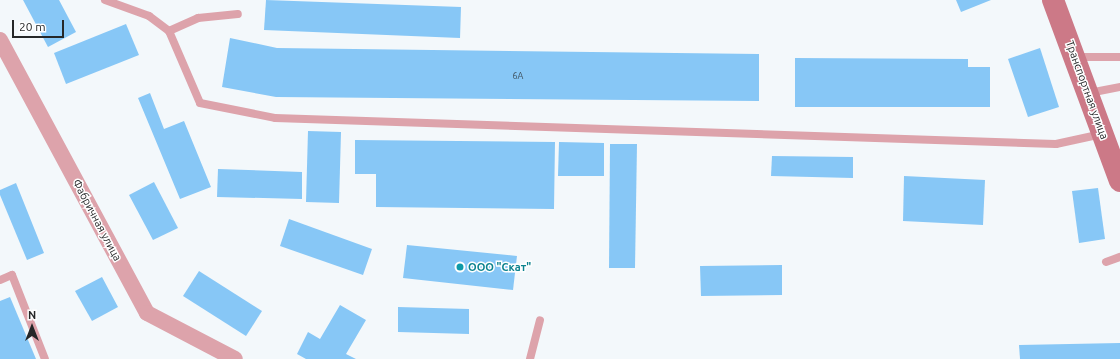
<!DOCTYPE html>
<meta charset="utf-8">
<style>
body{margin:0}
#map{position:relative;width:1120px;height:359px;overflow:hidden;background:#f3f8fb;font-family:Ubuntu,sans-serif}
div>[style]{position:absolute}
[style*='--x']{left:calc(var(--x)*1px);top:calc(var(--y)*1px);width:calc(var(--w)*1px);rotate:calc(var(--a)*1deg)}
.building>*{inset:0;background:#87c7f6}
.lane>*{height:8px;margin:-4px;padding:0 4px;transform-origin:4px;border-radius:4px;background:#dda3ab}
.street>*{height:16px;margin:-8px;padding:0 8px;transform-origin:8px;border-radius:8px;background:#dda3ab}
.secondary>*{height:22px;margin:-11px;padding:0 11px;transform-origin:11px;border-radius:11px;background:#cc7987}
.dots>*{width:11px;height:11px;translate:-50% -50%;box-sizing:border-box;border:2px solid #fff;border-radius:50%}
span{translate:-50% -50%;white-space:nowrap;text-align:center;line-height:1.15;-webkit-text-stroke:3px #fff;paint-order:stroke}
.number-label{font-size:9px;color:#3e4f5c}
.number-label span{-webkit-text-stroke-width:0}
.street-label{font-size:11px;color:#252728}
.culture-label{font-size:11px;color:#0d838f;font-weight:700}
.left{translate:0 -50%;text-align:left}
.north{position:absolute;left:12px;top:307px;width:40px;height:40px;-webkit-text-stroke:3px #fff;paint-order:stroke;rotate:0deg;font-size:11px;font-weight:700;line-height:16px;text-align:center;color:#252728}
.north::after{content:'';display:block;margin:auto;width:14px;height:18px;background:#252728;clip-path:polygon(50% 0,100% 100%,50% 72%,0 100%)}
.scale{position:absolute;left:12px;top:20px;width:52px;height:18px;box-sizing:border-box;border:2px solid #252728;border-top:0;padding-left:5px;font-size:12px;line-height:14px;white-space:nowrap;color:#252728;-webkit-text-stroke:3px #fff;paint-order:stroke}
</style>
<div id="map">
<div class="building">
<i style="clip-path:polygon(23px 0,59px 0,76px 32px,48px 47px)"></i>
<i style="clip-path:polygon(266px 0,461px 7px,460px 38px,264px 30px)"></i>
<i style="clip-path:polygon(956px 0,991px 0,961px 12px)"></i>
<i style="clip-path:polygon(126px 24px,139px 55px,66px 84px,54px 53px)"></i>
<i style="clip-path:polygon(230px 38px,277px 48px,759px 54px,759px 101px,276px 97px,222px 87px)"></i>
<i style="clip-path:polygon(1040px 48px,1059px 107px,1028px 117px,1008px 59px)"></i>
<i style="clip-path:polygon(795px 58px,968px 59px,968px 67px,990px 67px,990px 107px,795px 107px)"></i>
<i style="clip-path:polygon(150px 93px,164px 129px,184px 121px,211px 187px,180px 199px,138px 98px)"></i>
<i style="clip-path:polygon(308px 131px,341px 132px,339px 203px,306px 202px)"></i>
<i style="clip-path:polygon(355px 140px,555px 142px,554px 209px,376px 207px,376px 174px,355px 174px)"></i>
<i style="clip-path:polygon(559px 142px,604px 143px,604px 176px,558px 176px)"></i>
<i style="clip-path:polygon(610px 144px,637px 144px,635px 268px,609px 268px)"></i>
<i style="clip-path:polygon(772px 156px,853px 157px,853px 178px,771px 176px)"></i>
<i style="clip-path:polygon(218px 169px,302px 172px,302px 199px,217px 197px)"></i>
<i style="clip-path:polygon(904px 176px,985px 180px,983px 225px,903px 221px)"></i>
<i style="clip-path:polygon(154px 182px,178px 228px,153px 240px,129px 195px)"></i>
<i style="clip-path:polygon(16px 183px,44px 253px,27px 260px,0 195px,0 190px)"></i>
<i style="clip-path:polygon(1098px 188px,1105px 239px,1079px 243px,1072px 191px)"></i>
<i style="clip-path:polygon(289px 219px,372px 249px,363px 275px,280px 246px)"></i>
<i style="clip-path:polygon(407px 245px,517px 256px,513px 290px,403px 278px)"></i>
<i style="clip-path:polygon(782px 265px,782px 295px,701px 296px,700px 266px)"></i>
<i style="clip-path:polygon(199px 271px,262px 311px,246px 336px,183px 296px)"></i>
<i style="clip-path:polygon(102px 277px,118px 307px,92px 321px,75px 291px)"></i>
<i style="clip-path:polygon(10px 297px,36px 359px,0 359px,0 301px)"></i>
<i style="clip-path:polygon(340px 305px,366px 320px,346px 354px,356px 359px,306px 359px,297px 354px,308px 332px,320px 339px)"></i>
<i style="clip-path:polygon(398px 307px,469px 309px,469px 334px,398px 332px)"></i>
<i style="clip-path:polygon(1120px 343px,1120px 359px,1020px 359px,1019px 345px)"></i>
</div>
<div class="lane">
<i style="--x:105;--y:0;--w:47;--a:20"></i>
<i style="--x:149;--y:16;--w:25;--a:37"></i>
<i style="--x:169;--y:31;--w:78;--a:66.7"></i>
<i style="--x:200;--y:103;--w:76;--a:11.3"></i>
<i style="--x:275;--y:118;--w:781;--a:1.91"></i>
<i style="--x:1056;--y:144;--w:47;--a:-12.3"></i>
<i style="--x:169;--y:31;--w:32;--a:-24"></i>
<i style="--x:198;--y:18;--w:40;--a:-5.7"></i>
<i style="--x:1076;--y:57;--w:44;--a:0"></i>
<i style="--x:1089;--y:93;--w:32;--a:-11"></i>
<i style="--x:1106;--y:262;--w:15;--a:-20"></i>
<i style="--x:0;--y:280;--w:13;--a:-23"></i>
<i style="--x:12;--y:275;--w:90;--a:68.6"></i>
<i style="--x:530;--y:359;--w:40;--a:-75.6"></i>
</div>
<div class="street">
<i style="--x:0;--y:40;--w:310;--a:61.7"></i>
<i style="--x:147;--y:313;--w:99;--a:27.6"></i>
</div>
<div class="secondary">
<i style="--x:1053;--y:0;--w:193;--a:69.7"></i>
</div>
<div class="dots">
<i style="left:460px;top:267px;background:#0f9aa8"></i>
</div>
<div class="number-label">
<span style="left:518px;top:76px">6А</span>
</div>
<div class="street-label">
<span style="left:1087px;top:90px;rotate:70deg">Транспортная улица</span>
<span style="left:97px;top:220px;rotate:62deg">Фабричная улица</span>
</div>
<div class="culture-label">
<span class="left" style="left:468px;top:267px">ООО "Скат"</span>
</div>
<div class="north">N</div>
<div class="scale">20 m</div>
</div>
